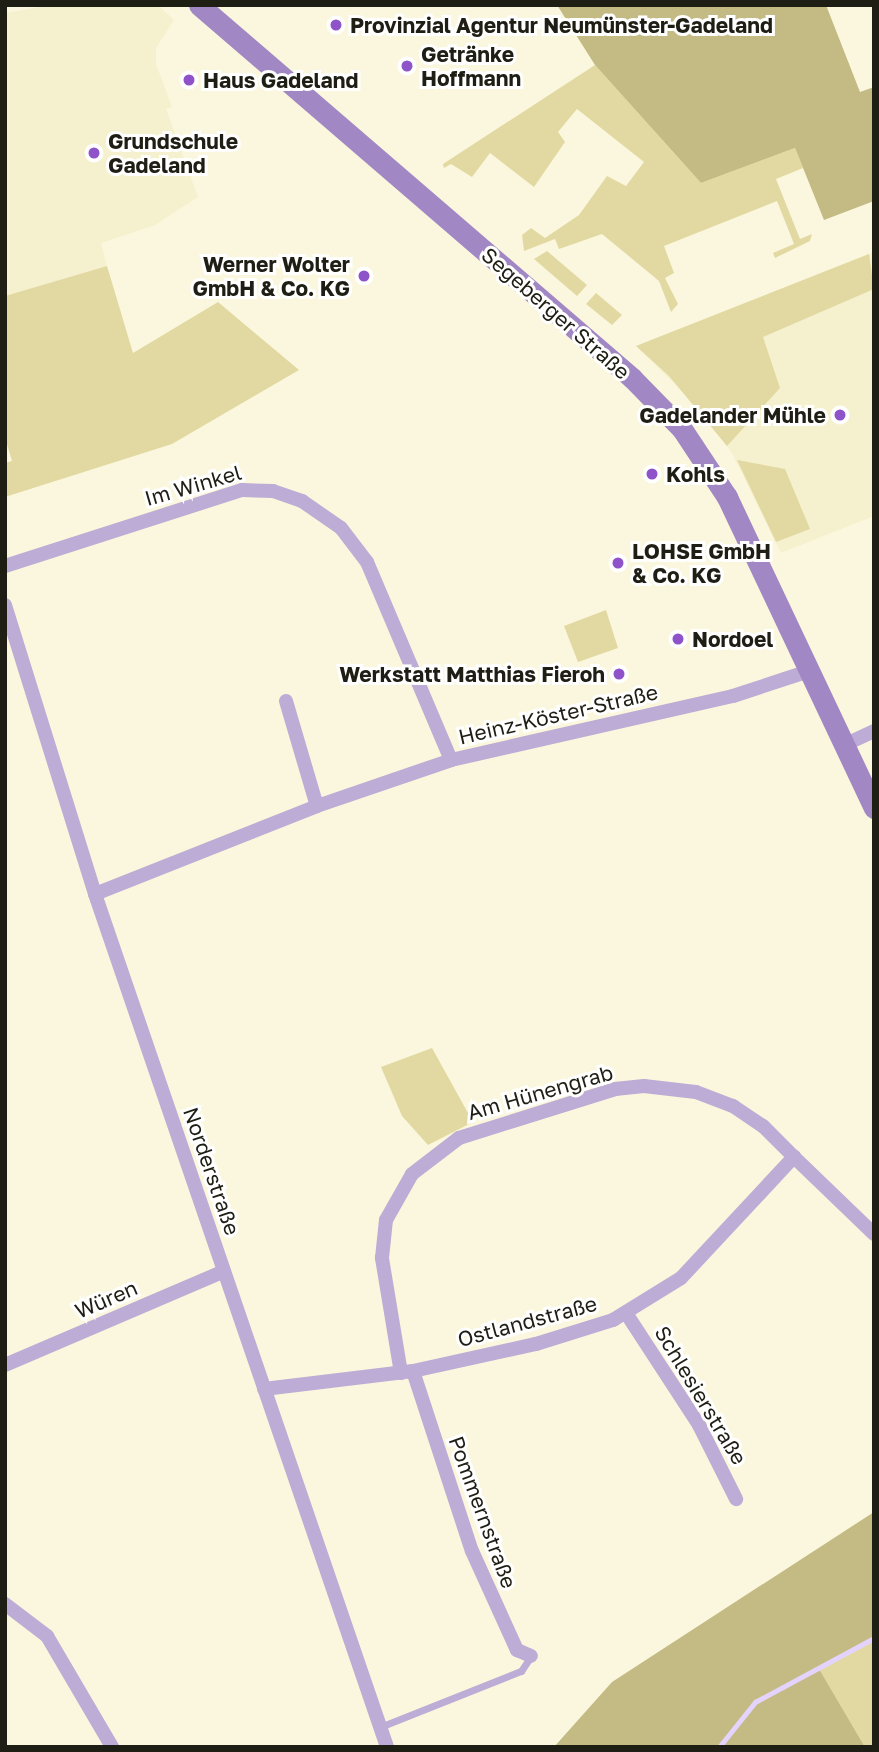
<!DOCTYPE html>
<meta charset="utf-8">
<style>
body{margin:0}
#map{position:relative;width:879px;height:1752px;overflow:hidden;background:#fbf7de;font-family:"Golos Text",sans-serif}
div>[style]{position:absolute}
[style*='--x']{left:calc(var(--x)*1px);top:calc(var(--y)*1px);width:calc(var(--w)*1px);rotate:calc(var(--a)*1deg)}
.built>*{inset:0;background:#f5f0ce}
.green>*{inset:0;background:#e2d9a2}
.forest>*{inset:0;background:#c4bb84}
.stream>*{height:5px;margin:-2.5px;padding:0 2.5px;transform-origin:2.5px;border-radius:2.5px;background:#e4d3fc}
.service>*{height:7px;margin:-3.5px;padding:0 3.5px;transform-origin:3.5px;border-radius:3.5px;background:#bdacd5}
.minor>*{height:14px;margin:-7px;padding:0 7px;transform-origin:7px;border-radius:7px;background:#bdacd5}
.secondary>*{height:21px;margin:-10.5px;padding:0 10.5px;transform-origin:10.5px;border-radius:10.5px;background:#a187c3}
.dots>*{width:19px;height:19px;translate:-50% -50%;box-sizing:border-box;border:4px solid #fff;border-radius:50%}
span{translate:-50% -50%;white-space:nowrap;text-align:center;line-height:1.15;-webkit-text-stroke:6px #fff;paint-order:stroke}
.poi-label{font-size:21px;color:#1f1e14;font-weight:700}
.left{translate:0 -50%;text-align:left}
.right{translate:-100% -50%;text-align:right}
.street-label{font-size:21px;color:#1f1e14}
.frame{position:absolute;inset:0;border:7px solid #1f1e14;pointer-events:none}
</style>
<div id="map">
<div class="built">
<i style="clip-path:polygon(52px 5px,158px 5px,174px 20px,156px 48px,156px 64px,172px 107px,166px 109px,198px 197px,155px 225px,101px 243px,107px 266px,5px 296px,5px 13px)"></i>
<i style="clip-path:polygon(874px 252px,874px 516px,781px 553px,732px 453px,696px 405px,636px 346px)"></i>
</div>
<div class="green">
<i style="clip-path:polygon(595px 65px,701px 183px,795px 148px,803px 168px,776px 179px,800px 239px,812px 234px,810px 241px,775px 258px,773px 253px,794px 244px,777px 201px,664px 246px,674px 273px,665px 278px,678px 304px,671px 312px,659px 281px,602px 234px,559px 249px,555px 239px,524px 251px,522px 235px,531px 228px,545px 238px,579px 215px,607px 176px,626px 186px,644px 162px,577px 109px,558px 132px,565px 142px,534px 187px,490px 153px,472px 177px,451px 164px,444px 168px,443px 164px)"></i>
<i style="clip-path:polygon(547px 251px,587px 285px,577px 296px,534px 259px)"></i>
<i style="clip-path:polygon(869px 254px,874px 289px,763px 337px,780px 388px,727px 446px,669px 376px,636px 346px)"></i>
<i style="clip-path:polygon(107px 266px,133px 353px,218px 302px,299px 370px,172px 444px,5px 497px,5px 463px,12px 461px,5px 438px,5px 296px)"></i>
<i style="clip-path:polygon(596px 293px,622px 315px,612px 325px,586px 304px)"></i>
<i style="clip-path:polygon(737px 460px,785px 469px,810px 529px,776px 542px)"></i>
<i style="clip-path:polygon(606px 610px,618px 648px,578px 662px,564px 626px)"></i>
<i style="clip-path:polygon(432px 1048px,473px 1122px,428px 1145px,402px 1116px,381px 1067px)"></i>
<i style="clip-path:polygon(874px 1637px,874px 1747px,865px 1747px,818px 1667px)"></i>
</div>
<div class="forest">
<i style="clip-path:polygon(557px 5px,826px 5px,860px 92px,874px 87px,874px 201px,824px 220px,795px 148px,701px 183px,595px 65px)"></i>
<i style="clip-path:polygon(874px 1512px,874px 1637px,818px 1667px,865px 1747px,554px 1747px,612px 1682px)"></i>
</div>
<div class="stream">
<i style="--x:719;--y:1747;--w:58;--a:-51.3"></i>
<i style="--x:755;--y:1702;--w:135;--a:-28.3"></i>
</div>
<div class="service">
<i style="--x:380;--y:1727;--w:152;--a:-21.7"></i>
<i style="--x:521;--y:1671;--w:18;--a:-56"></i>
</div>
<div class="minor">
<i style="--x:5;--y:566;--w:249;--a:-17.8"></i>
<i style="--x:242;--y:490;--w:31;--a:2"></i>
<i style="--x:273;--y:491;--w:31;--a:19"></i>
<i style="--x:302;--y:501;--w:47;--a:34.7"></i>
<i style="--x:341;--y:528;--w:43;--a:52.6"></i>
<i style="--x:367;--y:562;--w:215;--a:67"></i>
<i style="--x:5;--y:605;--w:303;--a:72.7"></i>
<i style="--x:95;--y:894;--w:902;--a:71.1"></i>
<i style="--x:286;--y:701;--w:109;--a:73.6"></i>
<i style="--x:844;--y:745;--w:33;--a:-25"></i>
<i style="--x:95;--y:894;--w:239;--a:-21.6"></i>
<i style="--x:317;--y:806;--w:142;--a:-18.9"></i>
<i style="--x:451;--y:760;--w:289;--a:-12.8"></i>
<i style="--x:733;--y:696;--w:80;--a:-18.2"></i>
<i style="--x:626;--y:1313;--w:134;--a:56.9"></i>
<i style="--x:699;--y:1425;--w:83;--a:63.4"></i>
<i style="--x:5;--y:1365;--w:238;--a:-23.2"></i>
<i style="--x:413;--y:1371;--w:189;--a:71.9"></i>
<i style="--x:472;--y:1551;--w:109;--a:65.6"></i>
<i style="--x:517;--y:1650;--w:15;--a:23"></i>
<i style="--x:401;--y:1373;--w:117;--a:-99.4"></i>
<i style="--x:382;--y:1258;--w:38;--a:-84"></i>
<i style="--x:386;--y:1220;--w:53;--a:-60.5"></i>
<i style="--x:412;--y:1174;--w:59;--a:-37.5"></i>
<i style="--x:459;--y:1138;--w:164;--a:-17.4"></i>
<i style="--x:615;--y:1089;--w:29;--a:-6"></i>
<i style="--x:644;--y:1086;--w:52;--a:6.6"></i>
<i style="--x:696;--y:1092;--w:40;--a:21"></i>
<i style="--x:733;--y:1106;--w:36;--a:34"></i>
<i style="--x:763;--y:1126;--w:44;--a:45"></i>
<i style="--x:264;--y:1389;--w:150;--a:-6.9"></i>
<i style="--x:413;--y:1371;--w:126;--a:-12.4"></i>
<i style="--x:536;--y:1344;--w:81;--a:-17.3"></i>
<i style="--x:613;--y:1320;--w:80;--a:-31.7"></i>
<i style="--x:681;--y:1278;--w:166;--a:-47"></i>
<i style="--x:794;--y:1157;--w:111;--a:43.9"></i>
<i style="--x:5;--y:1604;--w:53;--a:37.3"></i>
<i style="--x:47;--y:1636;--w:129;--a:59.6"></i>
</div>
<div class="secondary">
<i style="--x:199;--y:5;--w:572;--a:40.74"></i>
<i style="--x:632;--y:378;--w:71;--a:45.6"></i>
<i style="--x:682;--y:429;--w:82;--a:56.5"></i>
<i style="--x:727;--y:497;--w:344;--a:64.7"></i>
</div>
<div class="dots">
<i style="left:336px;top:25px;background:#8e52c9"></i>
<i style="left:407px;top:66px;background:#8e52c9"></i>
<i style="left:189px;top:80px;background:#8e52c9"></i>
<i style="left:94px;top:153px;background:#8e52c9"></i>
<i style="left:364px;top:276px;background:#8e52c9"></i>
<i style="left:840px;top:415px;background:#8e52c9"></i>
<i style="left:652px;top:474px;background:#8e52c9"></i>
<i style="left:618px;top:563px;background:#8e52c9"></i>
<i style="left:678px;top:639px;background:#8e52c9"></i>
<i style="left:619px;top:674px;background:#8e52c9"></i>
</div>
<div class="poi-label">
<span class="left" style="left:350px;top:25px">Provinzial Agentur Neumünster-Gadeland</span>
<span class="left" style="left:421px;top:66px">Getränke<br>Hoffmann</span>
<span class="left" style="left:203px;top:80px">Haus Gadeland</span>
<span class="left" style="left:108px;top:153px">Grundschule<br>Gadeland</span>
<span class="right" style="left:350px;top:276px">Werner Wolter<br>GmbH &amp; Co. KG</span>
<span class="right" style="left:826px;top:415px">Gadelander Mühle</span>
<span class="left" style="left:666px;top:474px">Kohls</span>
<span class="left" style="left:632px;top:563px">LOHSE GmbH<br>&amp; Co. KG</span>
<span class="left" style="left:692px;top:639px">Nordoel</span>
<span class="right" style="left:605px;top:674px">Werkstatt Matthias Fieroh</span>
</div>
<div class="street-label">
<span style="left:556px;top:313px;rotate:41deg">Segeberger Straße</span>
<span style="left:193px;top:485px;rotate:-16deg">Im Winkel</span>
<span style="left:558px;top:714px;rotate:-13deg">Heinz-Köster-Straße</span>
<span style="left:540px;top:1092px;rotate:-16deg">Am Hünengrab</span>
<span style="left:212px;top:1171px;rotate:71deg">Norderstraße</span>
<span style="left:106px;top:1299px;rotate:-23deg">Würen</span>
<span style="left:527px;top:1321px;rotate:-15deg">Ostlandstraße</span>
<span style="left:701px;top:1395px;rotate:59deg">Schlesierstraße</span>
<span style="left:483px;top:1512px;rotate:70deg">Pommernstraße</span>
</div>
<div class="frame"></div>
</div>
